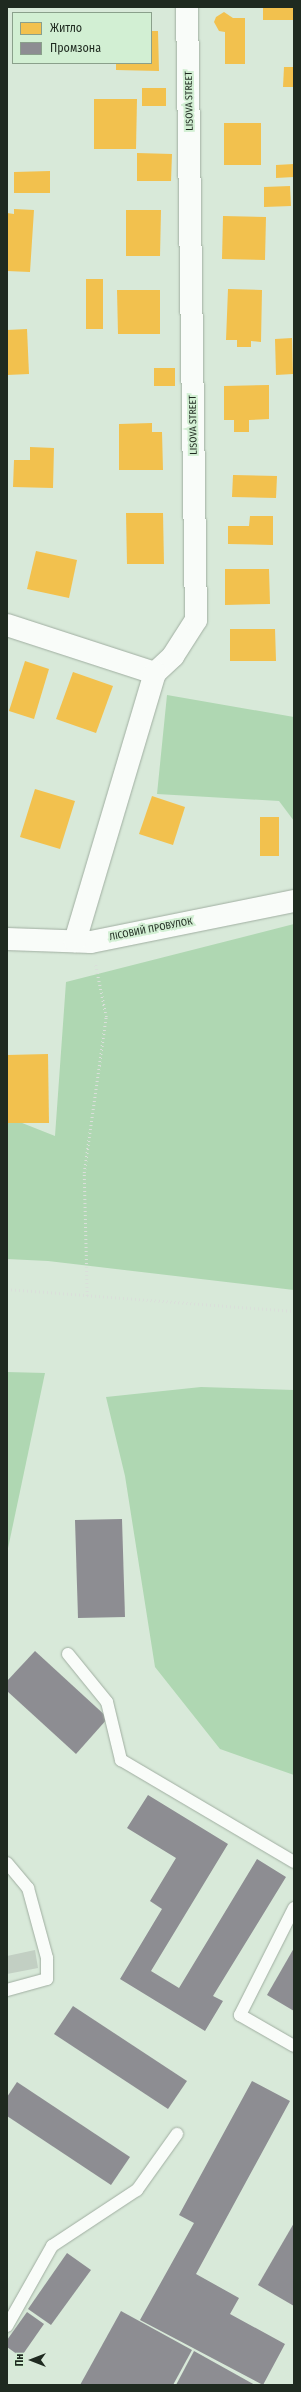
<!DOCTYPE html>
<meta charset="utf-8">
<style>
body{margin:0}
#map{position:relative;width:301px;height:2392px;overflow:hidden;background:#d8e9d9;font-family:"Fira Sans Condensed",sans-serif}
div>[style]{position:absolute}
[style*='--x']{left:calc(var(--x)*1px);top:calc(var(--y)*1px);width:calc(var(--w)*1px);rotate:calc(var(--a)*1deg)}
.green>*{inset:0;background:#afd7b2}
.homes>*{inset:0;background:#f2c14e}
.industry>*{inset:0;background:#8d8d92}
.building>*{inset:0;background:#c2cfc3}
.path>*{height:2.5px;margin-top:-1.25px;transform-origin:0;background:repeating-linear-gradient(90deg,#dadfda 0 1px,transparent 0 4px)}
.roads{filter:drop-shadow(0 0 1px #a0aea1) drop-shadow(0 0 1px #a0aea1)}
.service>*{height:12px;margin:-6px;padding:0 6px;transform-origin:6px;border-radius:6px;background:#f9fcf9}
.minor>*{height:22px;margin:-11px;padding:0 11px;transform-origin:11px;border-radius:11px;background:#f9fcf9}
span{translate:-50% -50%;white-space:nowrap;text-align:center;line-height:1.15;-webkit-text-stroke:4px #d2efd3;paint-order:stroke}
.street-label{font-size:10px;color:#1f2a20}
.frame{position:absolute;inset:0;border:8px solid #1f2a20;pointer-events:none}
.legend{position:absolute;left:12px;top:12px;width:140px;height:52px;box-sizing:border-box;background:#d2efd3;border:1px solid #8aa08b;margin:0;padding:5px 7px;list-style:none;font-size:12px;color:#1f2a20}
.legend li{display:flex;align-items:center;gap:8px;height:20px}
.legend b{width:20px;border:1px solid #8aa08b}
.north{position:absolute;left:12px;top:2340px;width:40px;height:40px;-webkit-text-stroke:3px #d2efd3;paint-order:stroke;rotate:270deg;font-size:11px;font-weight:700;line-height:16px;text-align:center;color:#1f2a20}
.north::after{content:'';display:block;margin:auto;width:14px;height:18px;background:#1f2a20;clip-path:polygon(50% 0,100% 100%,50% 72%,0 100%)}
</style>
<div id="map">
<div class="green">
<i style="clip-path:polygon(167px 695px,294px 717px,294px 821px,279px 801px,157px 794px)"></i>
<i style="clip-path:polygon(294px 924px,294px 1290px,48px 1261px,7px 1259px,7px 1117px,55px 1136px,66px 982px)"></i>
<i style="clip-path:polygon(7px 1372px,45px 1373px,7px 1553px)"></i>
<i style="clip-path:polygon(201px 1387px,294px 1390px,294px 1775px,220px 1749px,155px 1667px,125px 1476px,106px 1397px)"></i>
</div>
<div class="homes">
<i style="clip-path:polygon(263px 7px,294px 7px,294px 20px,263px 20px)"></i>
<i style="clip-path:polygon(224px 12px,233px 18px,245px 18px,245px 64px,225px 64px,225px 32px,219px 31px,214px 22px,216px 17px)"></i>
<i style="clip-path:polygon(151px 31px,158px 31px,159px 71px,116px 70px,116px 63px,151px 63px)"></i>
<i style="clip-path:polygon(284px 67px,294px 67px,294px 87px,283px 87px)"></i>
<i style="clip-path:polygon(142px 88px,166px 88px,166px 106px,142px 106px)"></i>
<i style="clip-path:polygon(94px 99px,137px 99px,136px 149px,94px 149px)"></i>
<i style="clip-path:polygon(224px 123px,261px 123px,261px 165px,224px 165px)"></i>
<i style="clip-path:polygon(137px 153px,172px 154px,171px 181px,137px 181px)"></i>
<i style="clip-path:polygon(294px 164px,294px 177px,276px 178px,276px 165px)"></i>
<i style="clip-path:polygon(50px 171px,50px 193px,14px 193px,14px 172px)"></i>
<i style="clip-path:polygon(290px 186px,291px 206px,264px 207px,264px 187px)"></i>
<i style="clip-path:polygon(14px 209px,34px 210px,30px 272px,7px 271px,7px 213px,14px 214px)"></i>
<i style="clip-path:polygon(126px 210px,161px 210px,160px 256px,126px 256px)"></i>
<i style="clip-path:polygon(223px 216px,266px 217px,265px 260px,222px 259px)"></i>
<i style="clip-path:polygon(86px 279px,103px 279px,103px 329px,86px 329px)"></i>
<i style="clip-path:polygon(228px 289px,262px 290px,261px 342px,251px 341px,251px 347px,237px 347px,237px 340px,226px 340px)"></i>
<i style="clip-path:polygon(117px 290px,160px 290px,160px 334px,118px 334px)"></i>
<i style="clip-path:polygon(27px 329px,29px 374px,7px 375px,7px 330px)"></i>
<i style="clip-path:polygon(292px 338px,293px 374px,276px 375px,275px 339px)"></i>
<i style="clip-path:polygon(154px 368px,175px 368px,175px 386px,154px 386px)"></i>
<i style="clip-path:polygon(269px 385px,269px 419px,249px 420px,249px 432px,234px 432px,234px 420px,224px 420px,224px 386px)"></i>
<i style="clip-path:polygon(152px 423px,152px 432px,162px 432px,163px 470px,119px 470px,119px 424px)"></i>
<i style="clip-path:polygon(30px 447px,54px 448px,53px 488px,13px 487px,14px 460px,30px 460px)"></i>
<i style="clip-path:polygon(233px 475px,277px 476px,276px 498px,232px 497px)"></i>
<i style="clip-path:polygon(126px 513px,163px 513px,164px 564px,127px 564px)"></i>
<i style="clip-path:polygon(250px 516px,273px 516px,273px 545px,228px 544px,228px 526px,249px 526px)"></i>
<i style="clip-path:polygon(36px 551px,77px 560px,69px 598px,27px 589px)"></i>
<i style="clip-path:polygon(225px 569px,269px 569px,270px 604px,225px 605px)"></i>
<i style="clip-path:polygon(230px 629px,275px 629px,276px 661px,230px 661px)"></i>
<i style="clip-path:polygon(25px 661px,49px 669px,34px 719px,9px 711px)"></i>
<i style="clip-path:polygon(73px 672px,113px 686px,96px 733px,56px 719px)"></i>
<i style="clip-path:polygon(35px 789px,75px 801px,60px 849px,20px 837px)"></i>
<i style="clip-path:polygon(152px 796px,185px 807px,173px 845px,139px 834px)"></i>
<i style="clip-path:polygon(260px 817px,279px 817px,279px 856px,260px 856px)"></i>
<i style="clip-path:polygon(48px 1054px,49px 1123px,7px 1123px,7px 1055px)"></i>
</div>
<div class="industry">
<i style="clip-path:polygon(122px 1519px,125px 1617px,78px 1618px,75px 1520px)"></i>
<i style="clip-path:polygon(35px 1651px,108px 1718px,76px 1754px,7px 1691px,7px 1681px)"></i>
<i style="clip-path:polygon(148px 1795px,228px 1844px,151px 1971px,179px 1988px,257px 1859px,286px 1877px,213px 1996px,223px 2001px,205px 2031px,120px 1979px,162px 1909px,150px 1901px,176px 1858px,127px 1828px)"></i>
<i style="clip-path:polygon(294px 1948px,294px 2011px,267px 1995px)"></i>
<i style="clip-path:polygon(73px 2006px,187px 2081px,168px 2109px,54px 2034px)"></i>
<i style="clip-path:polygon(252px 2081px,290px 2101px,196px 2274px,239px 2298px,230px 2314px,285px 2344px,263px 2385px,140px 2320px,194px 2223px,179px 2215px)"></i>
<i style="clip-path:polygon(17px 2082px,130px 2157px,111px 2185px,7px 2116px,7px 2097px)"></i>
<i style="clip-path:polygon(294px 2223px,294px 2306px,258px 2285px)"></i>
<i style="clip-path:polygon(67px 2253px,91px 2270px,51px 2325px,28px 2309px)"></i>
<i style="clip-path:polygon(121px 2311px,192px 2350px,173px 2385px,80px 2385px)"></i>
<i style="clip-path:polygon(27px 2312px,44px 2324px,21px 2357px,7px 2347px,7px 2340px)"></i>
<i style="clip-path:polygon(194px 2351px,255px 2385px,176px 2385px)"></i>
</div>
<div class="building">
<i style="clip-path:polygon(35px 1950px,38px 1968px,7px 1974px,7px 1956px)"></i>
</div>
<div class="path">
<i style="--x:7;--y:1289;--w:288;--a:4.4"></i>
<i style="--x:87;--y:1296;--w:123;--a:-91.4"></i>
<i style="--x:84;--y:1173;--w:158;--a:-82"></i>
<i style="--x:106;--y:1017;--w:55;--a:-101.5"></i>
</div>
<div class="roads">
<div class="service">
<i style="--x:68;--y:1654;--w:62;--a:50.9"></i>
<i style="--x:107;--y:1702;--w:60;--a:76.4"></i>
<i style="--x:121;--y:1760;--w:201;--a:30.5"></i>
<i style="--x:7;--y:1863;--w:33;--a:50"></i>
<i style="--x:28;--y:1888;--w:73;--a:74.8"></i>
<i style="--x:47;--y:1958;--w:21;--a:90"></i>
<i style="--x:47;--y:1979;--w:41;--a:164.6"></i>
<i style="--x:294;--y:1908;--w:120;--a:116.8"></i>
<i style="--x:240;--y:2015;--w:62;--a:29.9"></i>
<i style="--x:7;--y:2326;--w:92;--a:-60.6"></i>
<i style="--x:52;--y:2246;--w:102;--a:-33.4"></i>
<i style="--x:137;--y:2190;--w:69;--a:-54.5"></i>
</div>
<div class="minor">
<i style="--x:7;--y:625;--w:156;--a:18"></i>
<i style="--x:155;--y:673;--w:25;--a:-43"></i>
<i style="--x:173;--y:656;--w:43;--a:-57.4"></i>
<i style="--x:196;--y:620;--w:613;--a:-90.84"></i>
<i style="--x:7;--y:939;--w:84;--a:2"></i>
<i style="--x:91;--y:942;--w:207;--a:-11.4"></i>
<i style="--x:75;--y:941;--w:280;--a:-73.4"></i>
</div>
</div>
<div class="street-label">
<span style="left:190px;top:101px;rotate:-91deg">LISOVA STREET</span>
<span style="left:194px;top:425px;rotate:-91deg">LISOVA STREET</span>
<span style="left:151px;top:930px;rotate:-11deg">ЛІСОВИЙ ПРОВУЛОК</span>
</div>
<div class="frame"></div>
<ul class="legend">
<li><b style="height:11px;background:#f2c14e"></b>Житло</li>
<li><b style="height:11px;background:#8d8d92"></b>Промзона</li>
</ul>
<div class="north">Пн</div>
</div>
